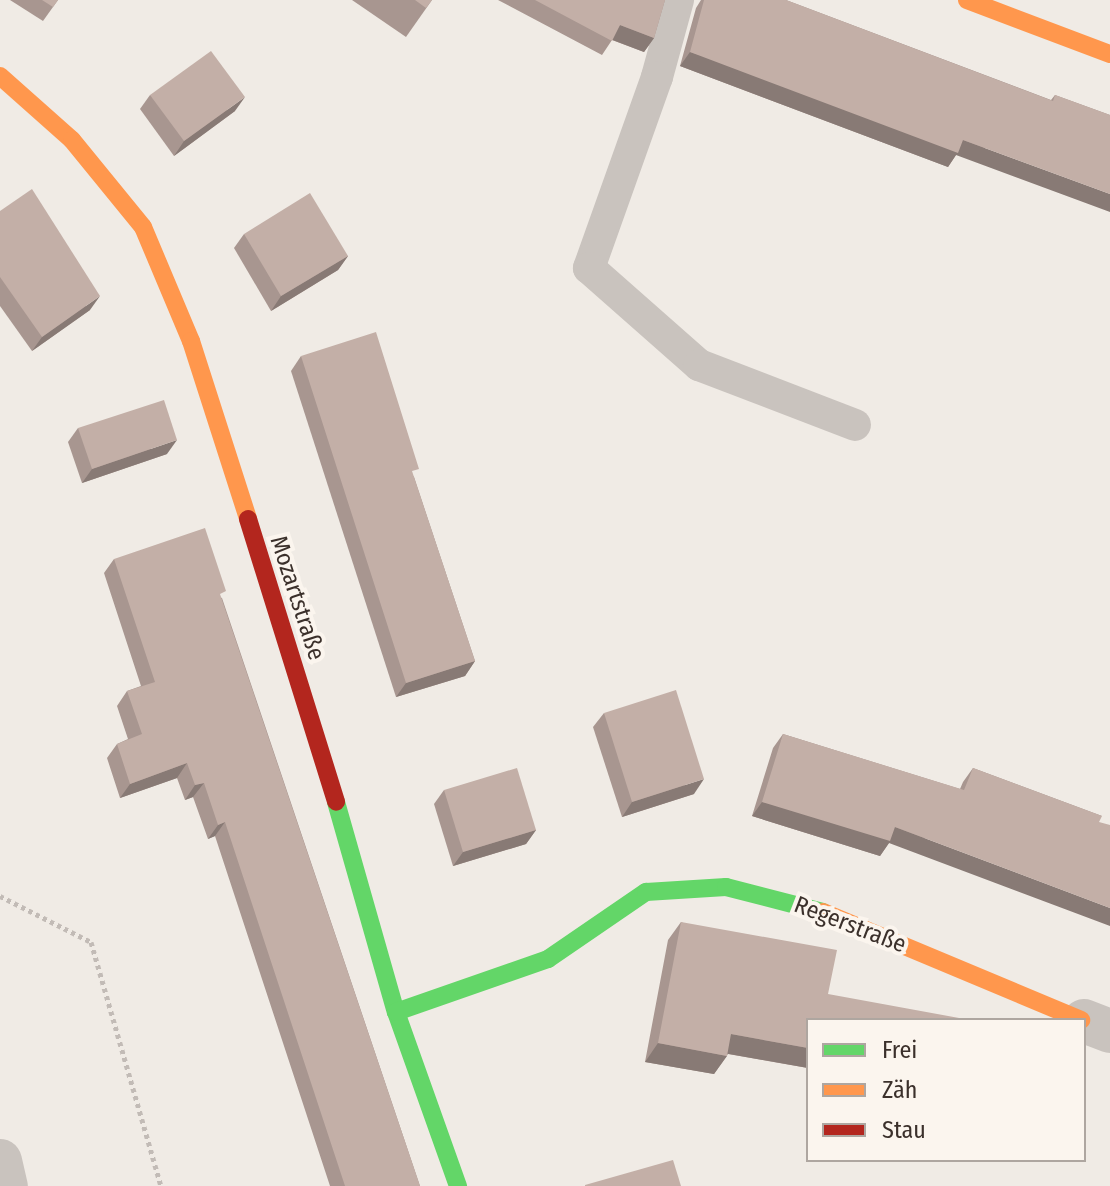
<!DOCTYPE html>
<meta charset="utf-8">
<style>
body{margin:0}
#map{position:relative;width:1110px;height:1186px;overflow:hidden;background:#f0ebe5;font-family:"Fira Sans Condensed",sans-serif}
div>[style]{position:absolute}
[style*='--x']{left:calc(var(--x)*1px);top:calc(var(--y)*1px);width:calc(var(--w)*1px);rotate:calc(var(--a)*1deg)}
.path>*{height:5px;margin-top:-2.5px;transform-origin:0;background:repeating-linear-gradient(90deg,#c2bbb6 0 4px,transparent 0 8px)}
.lane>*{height:32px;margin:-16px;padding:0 16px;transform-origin:16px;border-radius:16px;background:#c9c3be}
.street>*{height:44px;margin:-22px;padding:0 22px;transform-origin:22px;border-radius:22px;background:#c9c3be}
.fast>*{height:18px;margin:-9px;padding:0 9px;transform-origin:9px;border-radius:9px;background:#63d668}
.slow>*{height:18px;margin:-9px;padding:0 9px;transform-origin:9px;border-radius:9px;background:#ff974d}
.jam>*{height:18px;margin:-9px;padding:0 9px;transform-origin:9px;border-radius:9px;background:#b3261e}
.wall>*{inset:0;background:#a89690}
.shaded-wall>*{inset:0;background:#887a75}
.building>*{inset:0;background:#c3afa7}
span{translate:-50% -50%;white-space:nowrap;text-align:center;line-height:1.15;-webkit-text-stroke:8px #fbf5ee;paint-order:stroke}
.street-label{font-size:24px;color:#3b302b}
.legend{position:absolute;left:806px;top:1018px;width:280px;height:144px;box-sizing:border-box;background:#fbf5ee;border:2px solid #aea6a0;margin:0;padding:10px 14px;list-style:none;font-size:24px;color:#3b302b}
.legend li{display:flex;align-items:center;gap:16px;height:40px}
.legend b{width:40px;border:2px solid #aea6a0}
</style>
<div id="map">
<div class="path">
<i style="--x:0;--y:896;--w:102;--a:26.8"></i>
<i style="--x:91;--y:942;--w:254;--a:74"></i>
</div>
<div class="lane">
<i style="--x:678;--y:0;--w:80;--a:105.3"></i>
<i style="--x:657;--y:77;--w:203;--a:109.6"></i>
<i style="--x:589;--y:268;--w:147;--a:41.4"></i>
<i style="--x:699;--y:365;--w:167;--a:21"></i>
</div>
<div class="street">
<i style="--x:1084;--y:1021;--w:28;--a:21"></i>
<i style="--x:0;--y:1161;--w:26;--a:77"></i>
</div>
<div class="fast">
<i style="--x:336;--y:802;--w:218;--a:74.1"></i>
<i style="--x:396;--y:1012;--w:185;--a:70.4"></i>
<i style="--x:396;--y:1012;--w:161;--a:-19.2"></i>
<i style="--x:548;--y:959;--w:119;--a:-34.4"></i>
<i style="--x:646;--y:892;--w:80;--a:-3.6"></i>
<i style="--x:726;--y:887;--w:100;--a:14.5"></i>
</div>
<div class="slow">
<i style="--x:967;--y:0;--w:153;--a:20.7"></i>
<i style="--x:0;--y:76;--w:96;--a:41.6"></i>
<i style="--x:72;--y:140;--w:112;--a:50.8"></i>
<i style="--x:143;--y:227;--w:124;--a:67.2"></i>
<i style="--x:191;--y:341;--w:187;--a:72.2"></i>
<i style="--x:823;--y:912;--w:280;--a:22.7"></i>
</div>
<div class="jam">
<i style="--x:248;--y:519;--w:296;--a:72.7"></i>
</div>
<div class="wall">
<i style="clip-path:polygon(10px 0,58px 0,43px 21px)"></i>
<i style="clip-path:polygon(352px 0,432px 0,406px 37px)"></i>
<i style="clip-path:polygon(498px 0,665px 0,654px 38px,644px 52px,612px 40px,602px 55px)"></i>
<i style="clip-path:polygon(701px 0,786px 0,1051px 100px,1055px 95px,1110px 115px,956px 155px,948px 167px,680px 66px,696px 8px)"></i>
<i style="clip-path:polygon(150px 95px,235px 111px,174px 156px,140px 109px)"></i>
<i style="clip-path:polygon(0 211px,90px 310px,32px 351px,0 306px)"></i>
<i style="clip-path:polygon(244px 234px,348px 256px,338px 270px,271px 311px,234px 248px)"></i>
<i style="clip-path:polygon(301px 356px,414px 477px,475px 661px,465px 676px,396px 697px,291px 371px)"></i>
<i style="clip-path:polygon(78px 428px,167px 454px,82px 483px,68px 442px)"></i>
<i style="clip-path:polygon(114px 559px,222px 598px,420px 1186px,330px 1186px,215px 836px,208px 839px,193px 797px,185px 800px,177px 778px,120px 798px,107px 758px,117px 744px,128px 739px,117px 706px,127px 691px,141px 686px,104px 573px)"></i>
<i style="clip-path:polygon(604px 713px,694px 794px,622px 817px,593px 727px)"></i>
<i style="clip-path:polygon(783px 734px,960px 789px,963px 782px,973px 768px,1102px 816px,889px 843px,880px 856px,752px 816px,773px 748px)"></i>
<i style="clip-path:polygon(444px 790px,536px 830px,526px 844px,453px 866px,434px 804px)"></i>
<i style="clip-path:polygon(681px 922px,828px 994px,808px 1020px,808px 1068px,728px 1054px,714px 1074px,645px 1062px,668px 940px)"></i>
</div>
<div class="shaded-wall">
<i style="clip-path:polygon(620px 25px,654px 38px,644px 52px,610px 39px)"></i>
<i style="clip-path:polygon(690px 52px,963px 140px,1110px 194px,1110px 212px,956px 155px,948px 167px,680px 66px)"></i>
<i style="clip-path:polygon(245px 97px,235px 111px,174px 156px,184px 141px)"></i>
<i style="clip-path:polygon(348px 256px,338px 270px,271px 311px,281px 296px)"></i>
<i style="clip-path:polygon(100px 296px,90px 310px,32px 351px,42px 337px)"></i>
<i style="clip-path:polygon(177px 440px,167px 454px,82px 483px,92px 469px)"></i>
<i style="clip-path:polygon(475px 661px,465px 676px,396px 697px,406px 683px)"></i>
<i style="clip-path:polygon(187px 763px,177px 778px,120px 798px,130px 784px)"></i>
<i style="clip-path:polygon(704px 779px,694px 794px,622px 817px,632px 802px)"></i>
<i style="clip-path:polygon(204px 783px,193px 797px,185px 800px,195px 785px)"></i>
<i style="clip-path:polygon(762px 802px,895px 827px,1110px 908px,1110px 926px,889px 843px,880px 856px,752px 816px)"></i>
<i style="clip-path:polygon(225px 822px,215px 836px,208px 839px,218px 825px)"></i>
<i style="clip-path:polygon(536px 830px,526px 844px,453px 866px,463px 852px)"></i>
<i style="clip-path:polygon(731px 1034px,808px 1048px,808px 1068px,718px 1052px)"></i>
<i style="clip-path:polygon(658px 1043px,727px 1056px,714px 1074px,645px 1062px)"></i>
</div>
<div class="building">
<i style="clip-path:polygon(42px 0,58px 0,53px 7px)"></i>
<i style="clip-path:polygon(415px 0,432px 0,426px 8px)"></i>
<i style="clip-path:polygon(535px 0,665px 0,654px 38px,620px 25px,612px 41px)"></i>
<i style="clip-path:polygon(704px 0,786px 0,1053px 101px,1055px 95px,1110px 115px,1110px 194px,963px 140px,958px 153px,690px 52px)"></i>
<i style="clip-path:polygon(211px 51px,245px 97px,184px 141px,150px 95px)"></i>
<i style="clip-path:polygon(32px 189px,100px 296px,42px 337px,0 277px,0 211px)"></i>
<i style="clip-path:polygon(310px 193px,348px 256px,281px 296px,244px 234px)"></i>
<i style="clip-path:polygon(376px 332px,419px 469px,412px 471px,475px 661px,406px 683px,301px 356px)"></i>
<i style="clip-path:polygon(164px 400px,177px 440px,92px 469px,78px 428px)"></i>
<i style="clip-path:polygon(205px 528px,226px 591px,220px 594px,420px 1186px,345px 1186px,225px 822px,218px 825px,204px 783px,195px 785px,187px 763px,130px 784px,117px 744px,142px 734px,127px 691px,155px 682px,114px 559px)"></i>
<i style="clip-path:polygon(676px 690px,704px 779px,632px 802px,604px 713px)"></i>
<i style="clip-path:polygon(783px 734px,964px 790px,973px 768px,1102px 816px,1099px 822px,1110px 825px,1110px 908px,895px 827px,890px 841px,762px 802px)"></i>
<i style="clip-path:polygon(517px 768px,536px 830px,463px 852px,444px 790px)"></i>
<i style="clip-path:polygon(681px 922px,837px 950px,828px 994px,970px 1020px,808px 1020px,808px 1048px,731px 1034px,727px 1056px,658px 1043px)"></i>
<i style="clip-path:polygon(673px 1160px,681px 1186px,585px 1186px,585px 1185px)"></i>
</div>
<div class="street-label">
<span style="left:297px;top:598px;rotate:72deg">Mozartstraße</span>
<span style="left:850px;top:925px;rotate:21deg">Regerstraße</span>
</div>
<ul class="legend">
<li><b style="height:10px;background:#63d668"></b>Frei</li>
<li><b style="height:10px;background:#ff974d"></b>Zäh</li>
<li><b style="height:10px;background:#b3261e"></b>Stau</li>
</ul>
</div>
